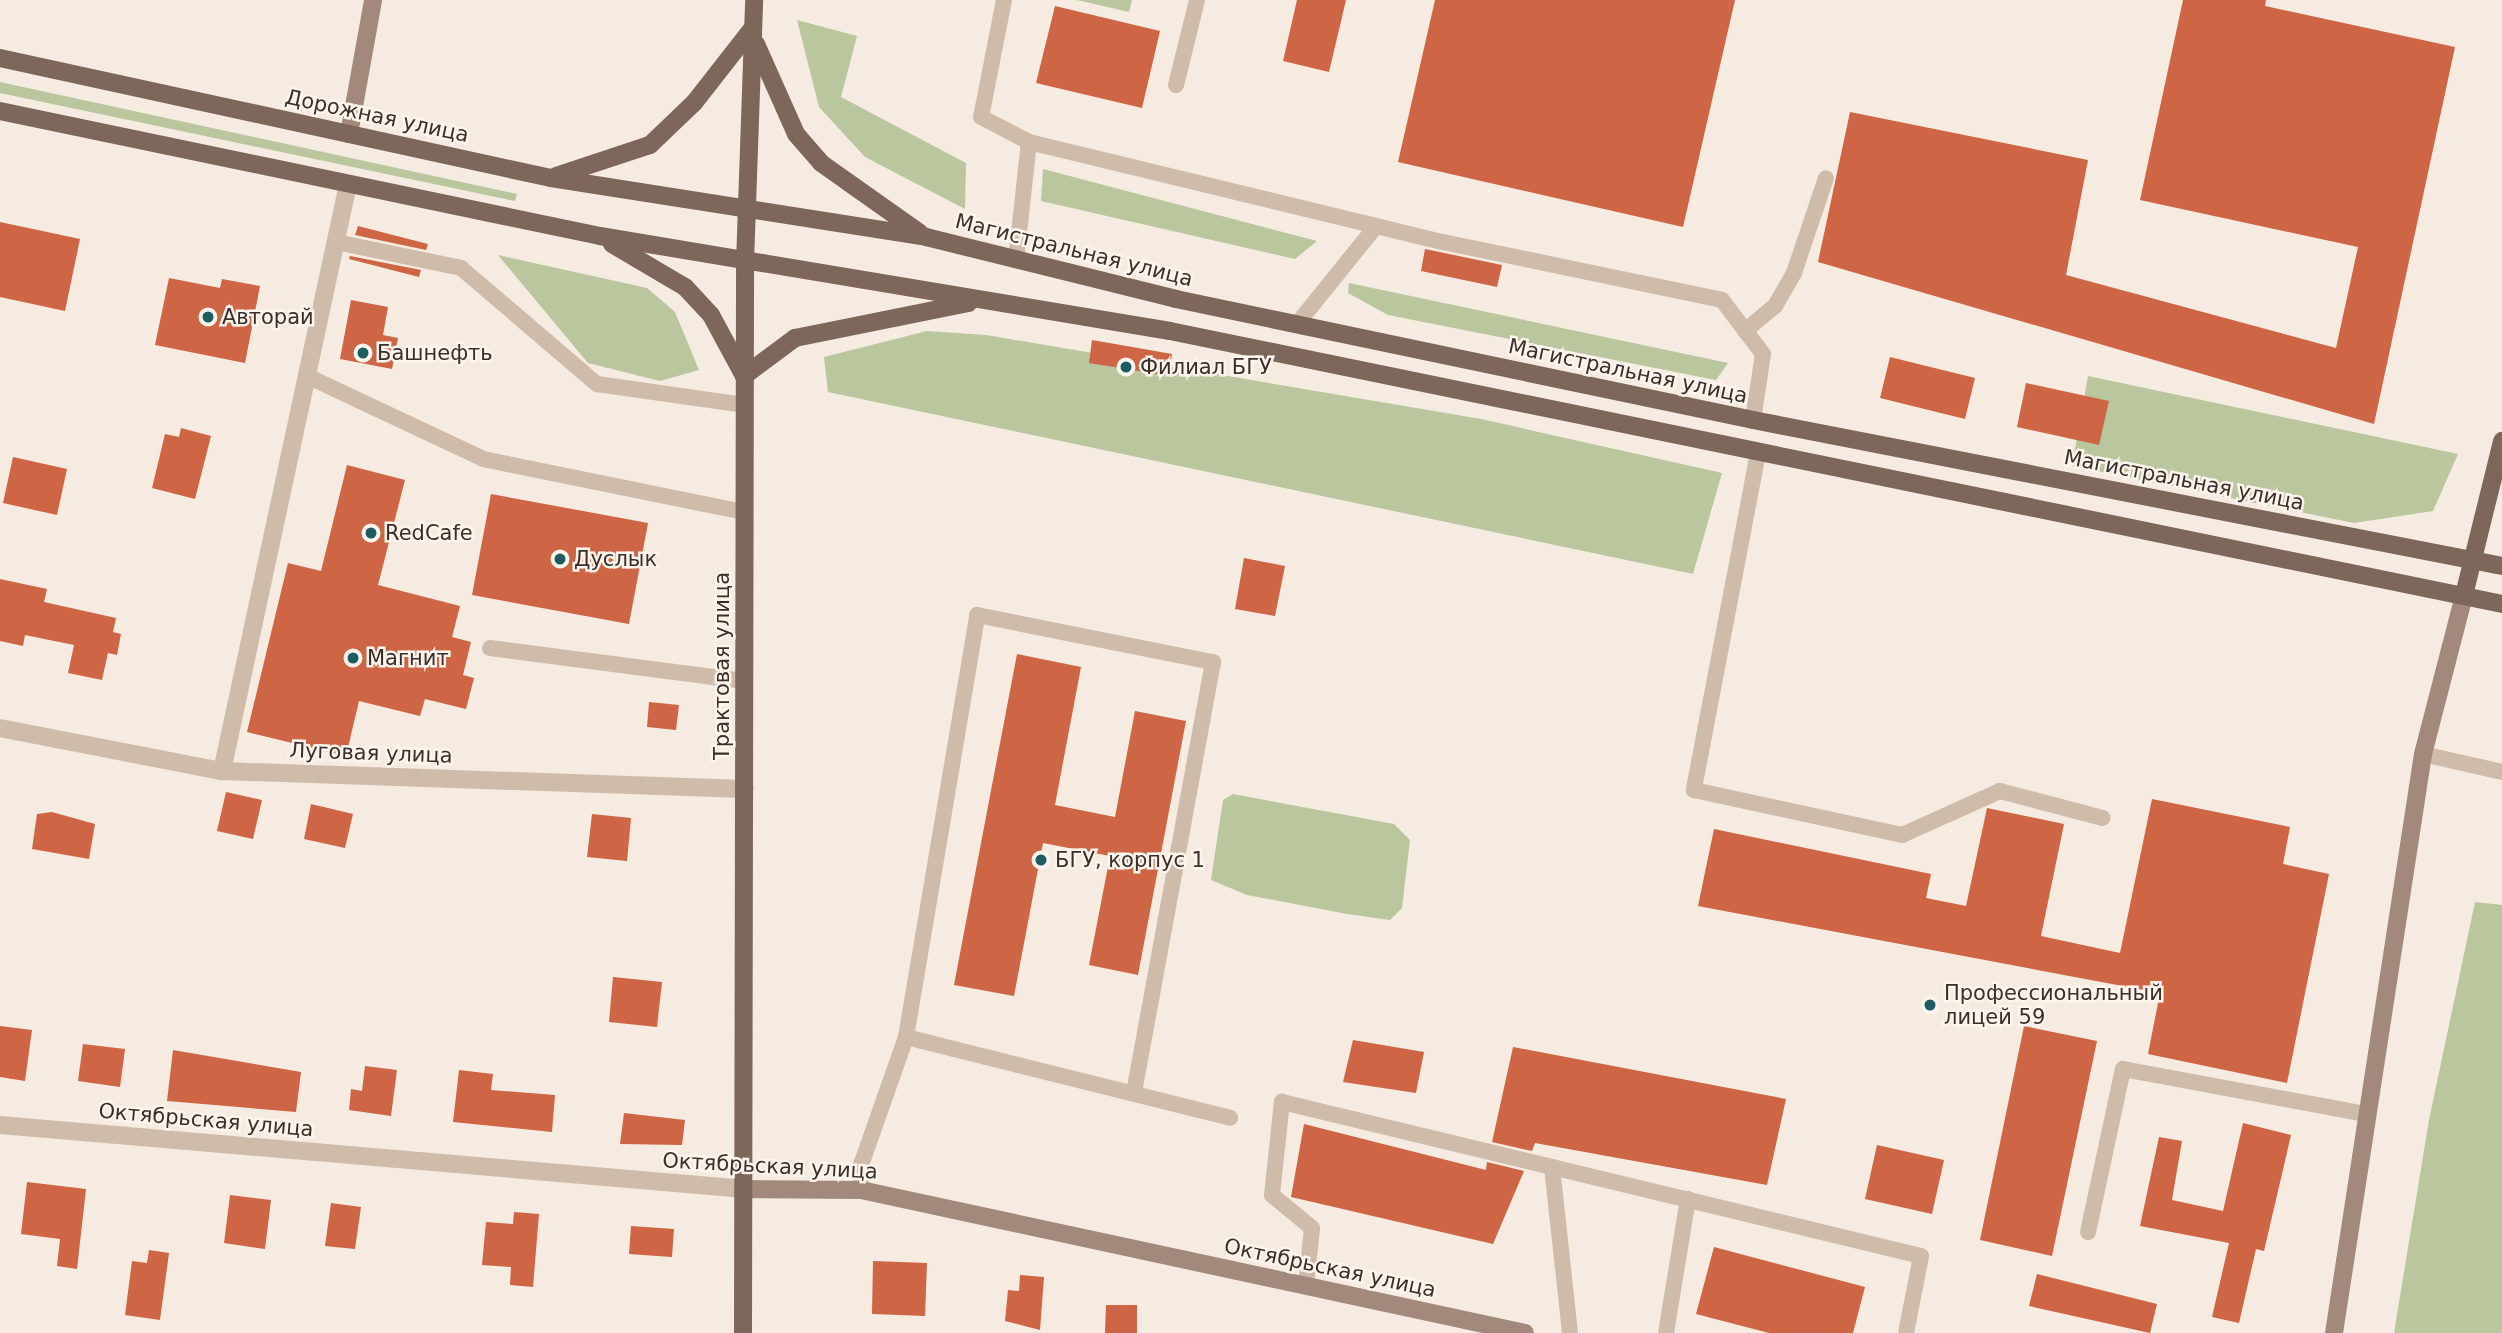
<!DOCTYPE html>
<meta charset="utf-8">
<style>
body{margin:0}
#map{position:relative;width:2502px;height:1333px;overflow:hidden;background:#f5ebe0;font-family:"DejaVu Sans",sans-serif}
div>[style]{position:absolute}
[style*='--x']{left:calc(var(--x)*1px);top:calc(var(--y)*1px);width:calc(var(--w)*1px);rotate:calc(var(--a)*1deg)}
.green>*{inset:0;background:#b9c69e}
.building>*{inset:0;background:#ce6545}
.lane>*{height:16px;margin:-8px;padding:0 8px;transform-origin:8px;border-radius:8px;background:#cfbbaa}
.street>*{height:18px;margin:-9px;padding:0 9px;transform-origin:9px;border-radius:9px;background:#cfbbaa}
.secondary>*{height:18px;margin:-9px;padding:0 9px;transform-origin:9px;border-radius:9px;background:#a3897b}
.primary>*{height:18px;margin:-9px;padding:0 9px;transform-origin:9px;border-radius:9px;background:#7e665a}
.dots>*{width:19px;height:19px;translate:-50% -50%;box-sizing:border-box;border:4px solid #fcf5ed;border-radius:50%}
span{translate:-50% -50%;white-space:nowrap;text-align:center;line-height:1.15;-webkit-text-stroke:5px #fcf5ed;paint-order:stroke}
.street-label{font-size:21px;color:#3c2f2a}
.poi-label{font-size:21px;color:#3c2f2a}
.left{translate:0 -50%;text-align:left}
</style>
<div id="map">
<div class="green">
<i style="clip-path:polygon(1077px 0,1132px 0,1129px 12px)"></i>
<i style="clip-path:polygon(797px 20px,857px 36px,841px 97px,966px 163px,965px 209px,865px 157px,819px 107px)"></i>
<i style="clip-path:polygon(0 82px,517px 194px,515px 201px,0 93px)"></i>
<i style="clip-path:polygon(1043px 169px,1317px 241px,1295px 259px,1041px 201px)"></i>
<i style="clip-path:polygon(498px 255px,647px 288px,675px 312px,699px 370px,660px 381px,588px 363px)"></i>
<i style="clip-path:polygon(1349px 283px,1728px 363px,1716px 380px,1388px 315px,1348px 293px)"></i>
<i style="clip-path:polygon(927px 331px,986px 335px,1481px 419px,1722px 473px,1693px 574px,828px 392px,824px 357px)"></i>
<i style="clip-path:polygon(2088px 376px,2458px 454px,2433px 511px,2354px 523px,2072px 466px)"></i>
<i style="clip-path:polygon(1233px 794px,1394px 824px,1410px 840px,1402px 908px,1390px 920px,1347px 914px,1247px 895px,1211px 880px,1223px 800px)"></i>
<i style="clip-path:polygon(2475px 902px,2502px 905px,2502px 1333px,2394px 1333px,2429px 1120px)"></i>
</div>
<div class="building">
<i style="clip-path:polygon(1297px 0,1346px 0,1329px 72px,1283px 61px)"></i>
<i style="clip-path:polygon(1435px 0,1735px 0,1683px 227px,1398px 162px)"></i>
<i style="clip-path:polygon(2183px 0,2266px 0,2265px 6px,2455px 47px,2374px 424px,1818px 262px,1850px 112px,2088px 160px,2066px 275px,2336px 348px,2358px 247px,2140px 200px)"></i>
<i style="clip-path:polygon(1055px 6px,1160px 31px,1142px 108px,1036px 83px)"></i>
<i style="clip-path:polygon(0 222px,80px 239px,65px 311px,0 297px)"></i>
<i style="clip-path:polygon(358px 226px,428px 244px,426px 250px,355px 235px)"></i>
<i style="clip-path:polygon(1425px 249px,1502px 265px,1497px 287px,1421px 271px)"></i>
<i style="clip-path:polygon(350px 256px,421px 270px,419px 277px,349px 259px)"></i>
<i style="clip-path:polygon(169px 278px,220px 288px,222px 279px,260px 286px,245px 363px,155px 345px)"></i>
<i style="clip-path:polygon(351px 300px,388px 307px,383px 335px,398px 338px,392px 369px,340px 359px)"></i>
<i style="clip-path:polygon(1092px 340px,1172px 354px,1169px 376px,1089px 363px)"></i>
<i style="clip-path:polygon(1890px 357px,1975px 378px,1965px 419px,1880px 398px)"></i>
<i style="clip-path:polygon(2026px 383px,2109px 401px,2099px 445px,2017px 427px)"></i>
<i style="clip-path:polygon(181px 428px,211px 436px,195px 499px,152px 488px,165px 434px,179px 437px)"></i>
<i style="clip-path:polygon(13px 457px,67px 469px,57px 515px,3px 503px)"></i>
<i style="clip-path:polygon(347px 465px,405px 480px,378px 585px,460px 606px,452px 637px,471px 642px,463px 675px,474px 678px,466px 709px,425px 699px,420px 716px,359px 701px,346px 756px,247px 732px,288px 563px,321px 571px)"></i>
<i style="clip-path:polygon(491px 494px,648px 523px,629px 624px,472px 595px)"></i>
<i style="clip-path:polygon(1244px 558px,1285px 566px,1275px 616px,1235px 609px)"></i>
<i style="clip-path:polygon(0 579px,47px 589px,44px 602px,116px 618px,113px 632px,121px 634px,117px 655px,108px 653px,102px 680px,68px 673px,74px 645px,25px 635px,23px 646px,0 641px)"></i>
<i style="clip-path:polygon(1017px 654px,1081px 667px,1055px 805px,1115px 817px,1135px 711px,1186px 721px,1138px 975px,1089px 965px,1110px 856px,1043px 843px,1014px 996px,954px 985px)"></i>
<i style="clip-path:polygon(649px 702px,679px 705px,676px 730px,647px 727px)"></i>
<i style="clip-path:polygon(226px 792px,262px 800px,253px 839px,217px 831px)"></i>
<i style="clip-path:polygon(2152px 799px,2290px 827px,2283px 864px,2329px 874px,2287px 1083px,2148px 1054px,2160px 993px,1698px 906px,1714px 829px,1931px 874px,1926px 898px,1966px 906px,1987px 808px,2064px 824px,2041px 936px,2120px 953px)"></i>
<i style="clip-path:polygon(311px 804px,353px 814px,345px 848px,304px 839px)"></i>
<i style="clip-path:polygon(52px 812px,95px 824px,89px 859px,32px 849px,37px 814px)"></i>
<i style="clip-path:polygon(592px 814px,631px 818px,627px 861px,587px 857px)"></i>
<i style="clip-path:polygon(613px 977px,662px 982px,657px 1027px,609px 1022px)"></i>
<i style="clip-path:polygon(0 1026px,32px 1030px,25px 1081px,0 1077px)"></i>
<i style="clip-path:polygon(2024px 1026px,2097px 1041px,2052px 1256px,1980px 1240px)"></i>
<i style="clip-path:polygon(1353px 1040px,1424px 1052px,1416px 1093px,1343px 1082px)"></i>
<i style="clip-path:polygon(83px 1044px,125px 1049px,120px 1087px,78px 1081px)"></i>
<i style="clip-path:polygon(1513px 1047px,1786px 1099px,1767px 1185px,1535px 1143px,1532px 1151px,1492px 1142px)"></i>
<i style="clip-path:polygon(173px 1050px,301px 1072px,296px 1112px,167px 1101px)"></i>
<i style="clip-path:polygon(365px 1066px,397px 1070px,391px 1116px,349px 1110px,351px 1089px,362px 1091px)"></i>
<i style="clip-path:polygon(459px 1070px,493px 1074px,491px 1090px,555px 1095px,552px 1132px,453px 1122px)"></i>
<i style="clip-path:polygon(624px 1113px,685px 1120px,682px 1145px,620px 1144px)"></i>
<i style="clip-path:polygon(2243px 1123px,2291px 1135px,2264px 1251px,2256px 1249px,2239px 1323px,2212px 1317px,2229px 1243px,2140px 1226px,2159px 1137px,2182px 1141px,2172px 1200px,2223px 1211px)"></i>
<i style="clip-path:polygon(1304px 1124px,1486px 1170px,1487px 1162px,1524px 1171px,1493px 1244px,1291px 1197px)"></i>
<i style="clip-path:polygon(1877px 1145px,1944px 1160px,1932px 1214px,1865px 1199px)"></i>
<i style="clip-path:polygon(27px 1182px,86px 1189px,77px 1269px,57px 1266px,60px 1239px,21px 1234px)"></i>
<i style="clip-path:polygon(230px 1195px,271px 1200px,265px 1249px,224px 1243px)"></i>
<i style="clip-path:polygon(331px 1203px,361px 1207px,355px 1249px,325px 1246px)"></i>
<i style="clip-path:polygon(514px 1212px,539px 1214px,533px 1287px,510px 1285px,511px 1267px,482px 1265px,486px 1222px,513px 1224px)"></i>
<i style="clip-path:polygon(631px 1226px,674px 1229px,672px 1257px,629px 1254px)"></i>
<i style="clip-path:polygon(1714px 1247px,1865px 1287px,1853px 1333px,1769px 1333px,1696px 1314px)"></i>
<i style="clip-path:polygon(149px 1250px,169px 1253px,160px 1320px,125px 1315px,132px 1261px,147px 1263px)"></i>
<i style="clip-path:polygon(873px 1261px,927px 1263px,925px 1316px,872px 1314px)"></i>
<i style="clip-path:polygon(2037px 1274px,2157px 1304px,2150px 1333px,2029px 1306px)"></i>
<i style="clip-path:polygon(1020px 1275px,1044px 1277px,1040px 1330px,1005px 1321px,1008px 1290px,1019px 1291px)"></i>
<i style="clip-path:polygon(1106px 1305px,1137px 1305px,1137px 1333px,1105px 1333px)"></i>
</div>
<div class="lane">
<i style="--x:1004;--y:0;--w:119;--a:101.1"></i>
<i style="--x:981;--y:117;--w:54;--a:27.5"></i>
<i style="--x:1029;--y:142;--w:119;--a:96.3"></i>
<i style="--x:1176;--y:85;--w:88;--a:-76.1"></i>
<i style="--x:1029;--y:142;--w:426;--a:13.6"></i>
<i style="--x:1443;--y:242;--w:285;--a:11.7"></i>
<i style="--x:1722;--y:300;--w:68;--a:52.8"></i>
<i style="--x:1763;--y:354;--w:67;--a:98.6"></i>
<i style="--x:336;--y:242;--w:128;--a:11.7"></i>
<i style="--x:461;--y:268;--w:179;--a:40.5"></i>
<i style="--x:597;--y:384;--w:148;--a:8.1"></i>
<i style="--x:1297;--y:324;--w:126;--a:-51.1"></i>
<i style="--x:1745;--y:331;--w:39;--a:-40"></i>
<i style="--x:1775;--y:306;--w:38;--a:-60"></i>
<i style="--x:1794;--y:273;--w:100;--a:-71.4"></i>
<i style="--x:307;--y:376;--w:195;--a:25.2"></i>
<i style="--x:483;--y:459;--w:266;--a:11.5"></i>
<i style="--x:1758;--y:453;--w:343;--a:100.8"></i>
<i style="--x:1694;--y:790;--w:213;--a:12.2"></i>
<i style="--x:1902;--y:835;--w:107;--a:-24.2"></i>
<i style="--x:2000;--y:791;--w:106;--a:14.7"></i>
<i style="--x:490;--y:648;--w:256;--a:7.4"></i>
<i style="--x:2423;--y:754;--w:81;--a:12.8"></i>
<i style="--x:906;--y:1037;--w:334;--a:14"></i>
<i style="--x:1552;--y:1167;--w:167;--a:83.8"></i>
<i style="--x:861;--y:1190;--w:25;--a:-90"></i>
<i style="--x:861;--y:1165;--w:136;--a:-70.6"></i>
<i style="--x:906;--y:1037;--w:428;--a:-80.4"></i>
<i style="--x:977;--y:615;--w:241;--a:11.3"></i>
<i style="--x:1213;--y:662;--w:436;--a:100.4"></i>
<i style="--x:2088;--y:1232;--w:167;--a:-77.9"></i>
<i style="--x:2123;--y:1069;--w:247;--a:10.5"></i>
<i style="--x:1306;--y:1286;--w:58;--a:-84.1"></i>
<i style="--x:1312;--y:1228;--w:52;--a:-140.5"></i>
<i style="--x:1272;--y:1195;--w:94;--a:-83.9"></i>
<i style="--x:1282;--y:1102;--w:657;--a:13.55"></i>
<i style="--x:1921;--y:1256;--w:78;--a:101"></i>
<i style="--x:1666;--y:1333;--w:136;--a:-80.7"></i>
</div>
<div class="street">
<i style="--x:0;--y:728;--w:226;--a:11"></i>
<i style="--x:222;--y:771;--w:523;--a:1.97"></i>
<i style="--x:222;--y:771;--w:595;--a:-77.88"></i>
<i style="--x:0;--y:1125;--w:748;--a:4.91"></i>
</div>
<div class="secondary">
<i style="--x:349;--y:134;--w:136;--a:-79.8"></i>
<i style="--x:745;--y:1189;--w:116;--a:0.5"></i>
<i style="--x:861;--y:1190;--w:679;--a:12.15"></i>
<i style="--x:2334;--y:1333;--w:586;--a:-81.26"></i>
<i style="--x:2423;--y:754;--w:164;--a:-75.5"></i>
</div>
<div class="primary">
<i style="--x:756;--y:44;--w:98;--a:66"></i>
<i style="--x:796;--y:134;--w:38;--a:49"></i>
<i style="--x:821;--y:163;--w:121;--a:35.3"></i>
<i style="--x:0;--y:58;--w:564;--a:12.29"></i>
<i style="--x:551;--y:178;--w:380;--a:8.9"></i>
<i style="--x:926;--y:237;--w:258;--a:13.9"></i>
<i style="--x:1176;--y:299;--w:590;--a:11.84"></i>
<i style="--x:1753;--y:420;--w:763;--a:11.03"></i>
<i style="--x:0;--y:111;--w:613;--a:11.77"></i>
<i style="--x:600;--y:236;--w:578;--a:9.46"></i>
<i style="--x:1170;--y:331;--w:1360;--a:11.58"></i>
<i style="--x:556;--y:176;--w:99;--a:-18.3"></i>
<i style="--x:650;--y:145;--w:61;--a:-43.7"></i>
<i style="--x:694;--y:103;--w:93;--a:-52"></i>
<i style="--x:612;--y:244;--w:85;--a:30.5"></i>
<i style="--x:685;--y:287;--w:38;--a:47"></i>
<i style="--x:711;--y:315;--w:69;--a:61.6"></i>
<i style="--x:744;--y:376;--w:64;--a:-36.7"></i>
<i style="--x:795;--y:338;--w:177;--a:-11.4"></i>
<i style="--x:2464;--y:595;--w:159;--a:-76.1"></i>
<i style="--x:743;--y:1333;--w:1070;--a:-89.89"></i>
<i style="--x:745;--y:263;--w:263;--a:-88"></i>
</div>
<div class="dots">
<i style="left:208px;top:317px;background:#1c5d61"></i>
<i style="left:363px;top:353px;background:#1c5d61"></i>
<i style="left:1126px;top:367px;background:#1c5d61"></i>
<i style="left:371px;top:533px;background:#1c5d61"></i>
<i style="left:560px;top:559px;background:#1c5d61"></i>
<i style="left:353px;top:658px;background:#1c5d61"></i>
<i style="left:1041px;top:860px;background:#1c5d61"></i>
<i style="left:1930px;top:1005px;background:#1c5d61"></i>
</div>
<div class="street-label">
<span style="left:377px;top:116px;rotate:12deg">Дорожная улица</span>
<span style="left:1074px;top:250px;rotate:14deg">Магистральная улица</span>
<span style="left:1628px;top:371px;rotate:12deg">Магистральная улица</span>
<span style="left:2184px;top:480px;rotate:11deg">Магистральная улица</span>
<span style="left:722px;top:666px;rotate:-90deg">Трактовая улица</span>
<span style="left:371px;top:753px;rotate:2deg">Луговая улица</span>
<span style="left:206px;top:1120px;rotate:5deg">Октябрьская улица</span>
<span style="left:770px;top:1166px;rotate:3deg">Октябрьская улица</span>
<span style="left:1330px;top:1268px;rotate:12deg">Октябрьская улица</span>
</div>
<div class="poi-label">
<span class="left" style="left:222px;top:317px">Авторай</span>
<span class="left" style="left:377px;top:353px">Башнефть</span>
<span class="left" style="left:1140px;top:367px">Филиал БГУ</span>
<span class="left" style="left:385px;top:533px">RedCafe</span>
<span class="left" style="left:574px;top:559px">Дуслык</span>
<span class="left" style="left:367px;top:658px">Магнит</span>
<span class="left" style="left:1055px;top:860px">БГУ, корпус 1</span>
<span class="left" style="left:1944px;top:1005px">Профессиональный<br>лицей 59</span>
</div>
</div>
